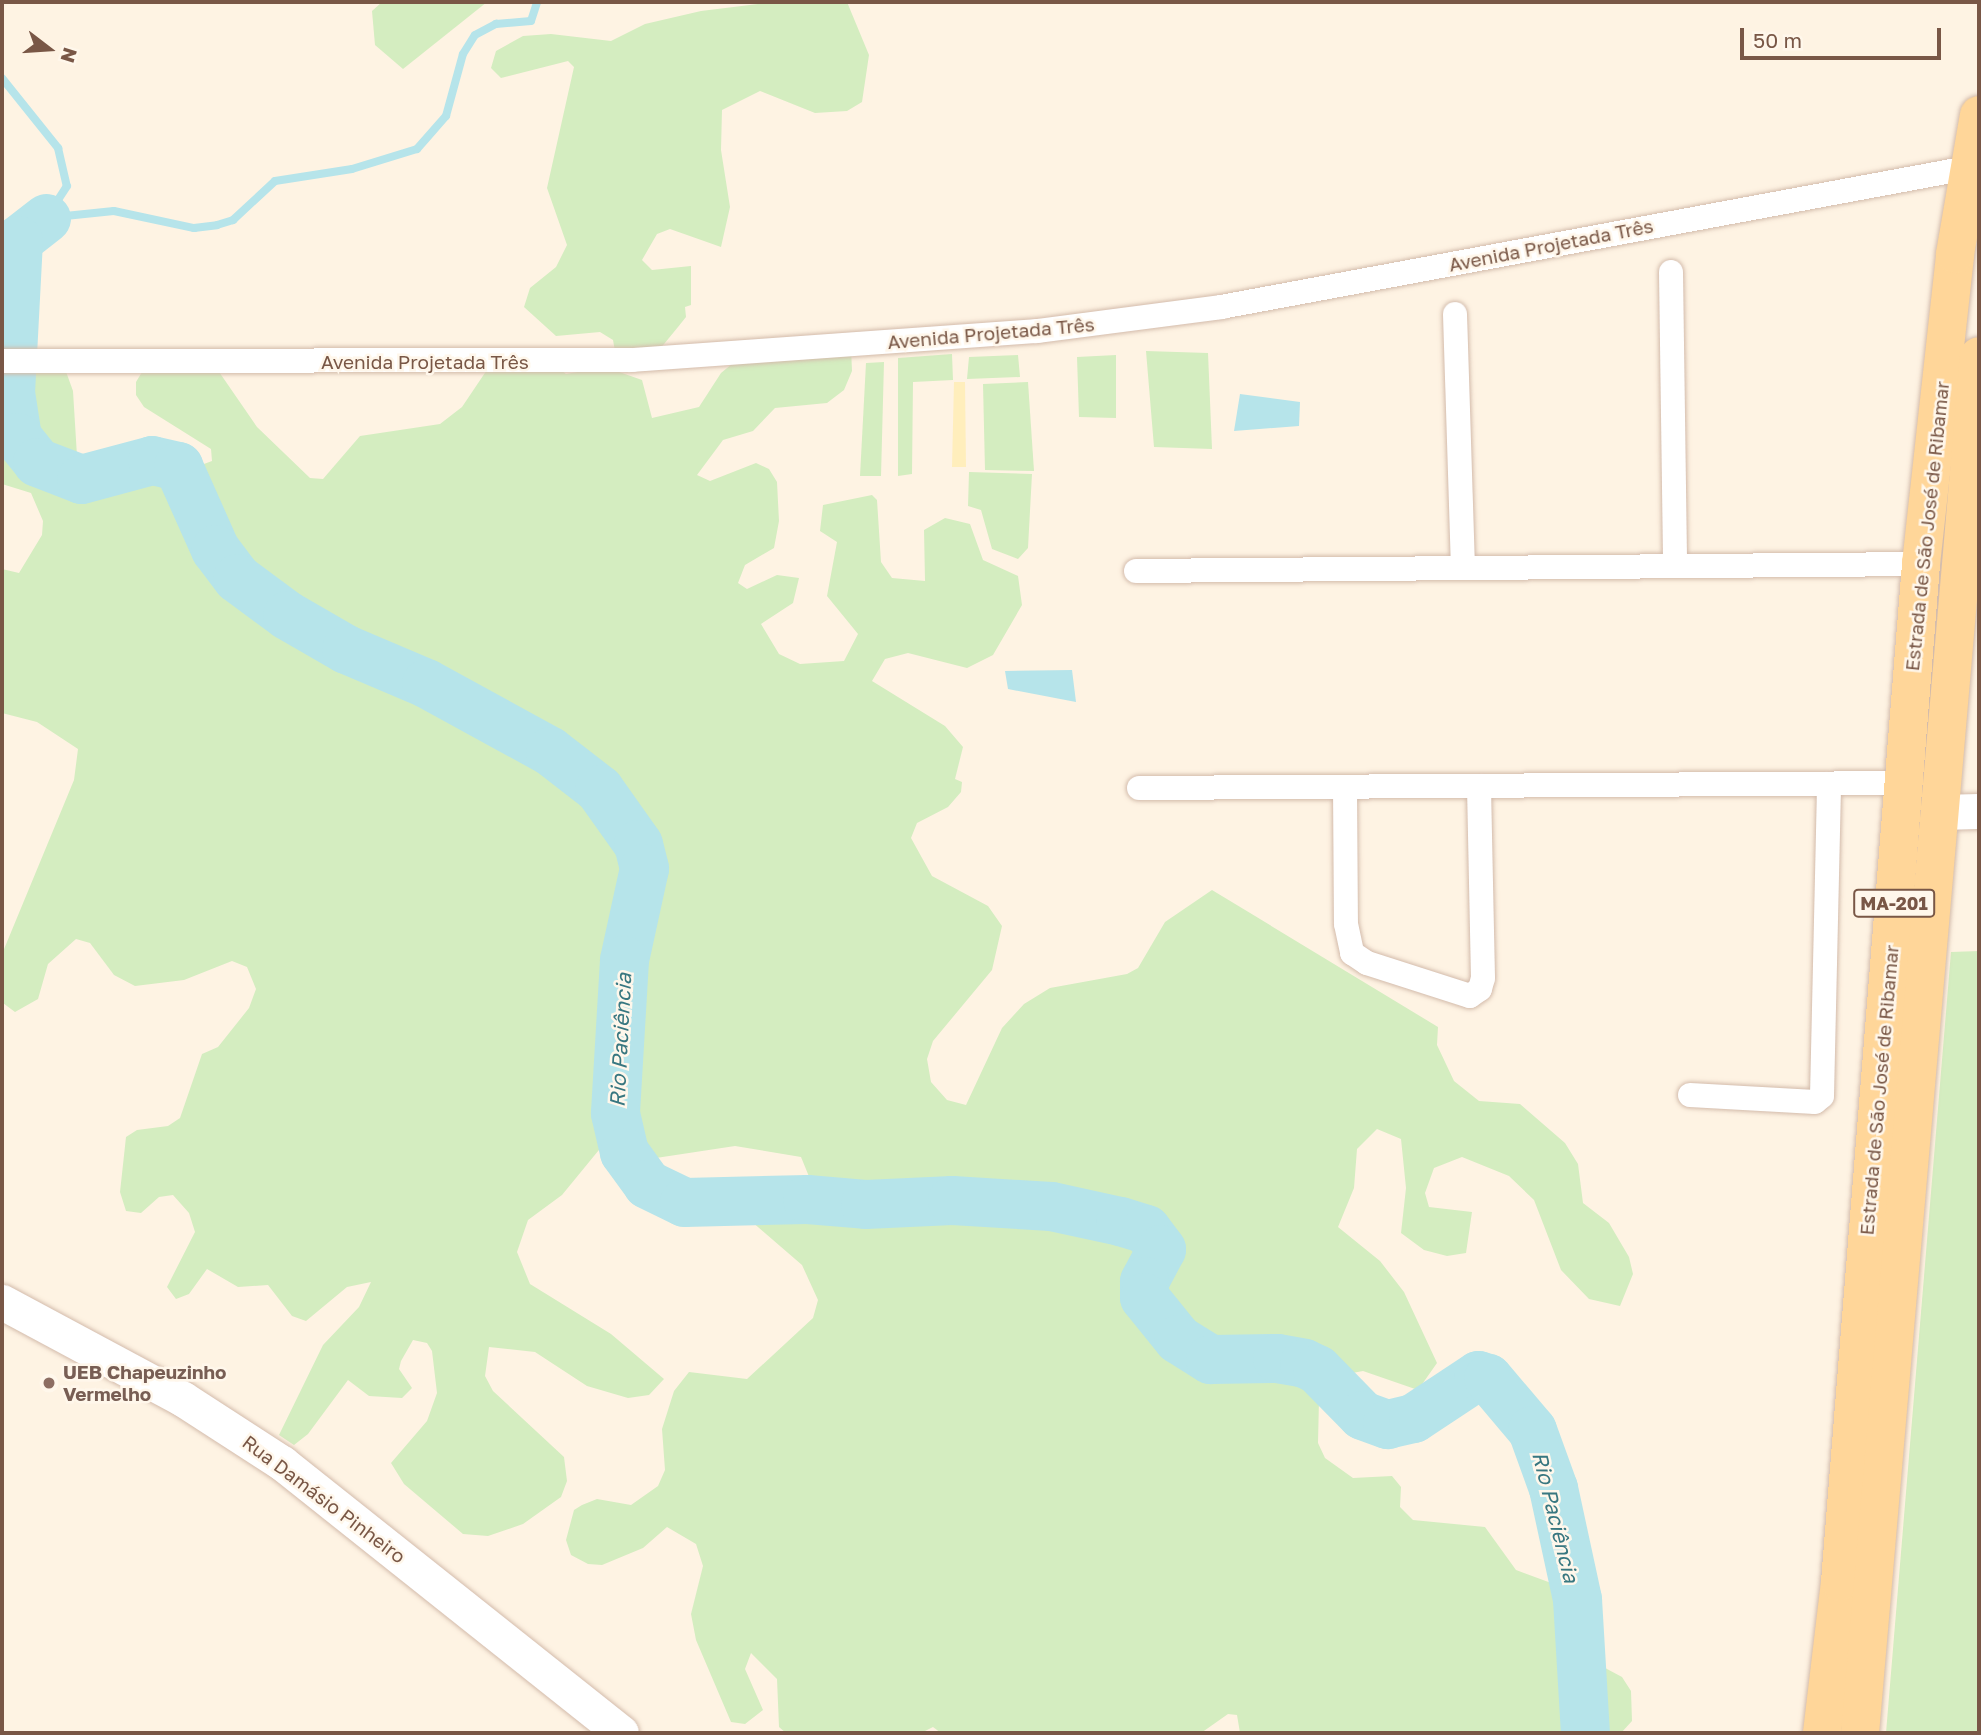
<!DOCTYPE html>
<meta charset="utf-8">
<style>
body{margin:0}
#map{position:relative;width:1981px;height:1735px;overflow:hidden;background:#fef3e3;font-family:"Golos Text",sans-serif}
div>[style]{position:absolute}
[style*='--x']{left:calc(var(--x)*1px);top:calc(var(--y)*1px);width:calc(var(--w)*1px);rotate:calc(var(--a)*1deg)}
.green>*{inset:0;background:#d4edc0}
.sand>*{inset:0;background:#ffeebc}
.water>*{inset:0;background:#b6e4ea}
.stream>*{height:8px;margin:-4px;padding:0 4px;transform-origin:4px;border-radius:4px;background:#b6e4ea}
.river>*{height:49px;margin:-24.5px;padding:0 24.5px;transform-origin:24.5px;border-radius:24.5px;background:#b6e4ea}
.roads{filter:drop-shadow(0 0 2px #d3bbab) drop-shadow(0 0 2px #d3bbab)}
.street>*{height:24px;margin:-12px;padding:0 12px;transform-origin:12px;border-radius:12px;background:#fff}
.secondary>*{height:35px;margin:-17.5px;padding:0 17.5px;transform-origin:17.5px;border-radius:17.5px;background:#fff}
.primary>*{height:38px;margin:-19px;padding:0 19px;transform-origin:19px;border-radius:19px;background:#ffd699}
.dots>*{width:19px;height:19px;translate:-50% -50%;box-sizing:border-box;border:4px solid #fff7eb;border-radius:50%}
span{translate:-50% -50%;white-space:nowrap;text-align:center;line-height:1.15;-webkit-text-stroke:5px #fff7eb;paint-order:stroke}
.shield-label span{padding:2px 5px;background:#fff7eb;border:2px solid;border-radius:5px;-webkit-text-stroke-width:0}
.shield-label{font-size:18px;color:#795746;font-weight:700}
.street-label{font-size:19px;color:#795746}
.education-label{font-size:19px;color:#785e54;font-weight:700}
.left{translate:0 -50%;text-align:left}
.water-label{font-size:21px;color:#387780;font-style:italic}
.frame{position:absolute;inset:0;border:4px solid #795746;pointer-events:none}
.north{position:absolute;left:14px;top:14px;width:70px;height:70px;-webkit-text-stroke:5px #fff7eb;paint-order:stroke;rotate:107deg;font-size:19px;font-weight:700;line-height:28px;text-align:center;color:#795746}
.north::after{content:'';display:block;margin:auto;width:24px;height:32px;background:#795746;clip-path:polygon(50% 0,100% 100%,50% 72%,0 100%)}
.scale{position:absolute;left:1740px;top:28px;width:201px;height:32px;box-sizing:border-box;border:4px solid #795746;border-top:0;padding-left:9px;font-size:21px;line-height:24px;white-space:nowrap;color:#795746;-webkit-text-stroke:5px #fff7eb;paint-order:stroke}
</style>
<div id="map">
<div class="green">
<i style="clip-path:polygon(382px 2px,487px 2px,403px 69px,375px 45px,372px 11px)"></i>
<i style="clip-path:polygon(774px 2px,847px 2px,869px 55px,862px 102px,847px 111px,815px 113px,760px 91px,722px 110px,721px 150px,730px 207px,721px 247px,670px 229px,657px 234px,642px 260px,652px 270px,691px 266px,691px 305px,685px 307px,686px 317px,678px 327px,646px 366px,616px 357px,613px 340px,600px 332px,556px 336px,524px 307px,530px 288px,556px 267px,567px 245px,547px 188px,574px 67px,568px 61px,501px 78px,491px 68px,496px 51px,523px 36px,551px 34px,611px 41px,645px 24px,701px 11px)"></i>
<i style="clip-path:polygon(851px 348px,852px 371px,844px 390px,827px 403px,775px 408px,753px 431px,723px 440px,697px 475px,710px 481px,756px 463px,769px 469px,777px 482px,779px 521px,774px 548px,745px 565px,738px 583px,747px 589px,777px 575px,799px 578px,793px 603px,761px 624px,779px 654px,800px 664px,844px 661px,858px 634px,827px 596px,837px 542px,820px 531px,823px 505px,872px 495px,877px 500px,881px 562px,892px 578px,925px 581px,924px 530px,945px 518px,970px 524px,983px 560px,1018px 576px,1022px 605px,993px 655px,967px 668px,908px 653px,885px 659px,872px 681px,945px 726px,963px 747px,955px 779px,962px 782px,961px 792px,948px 807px,917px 823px,911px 838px,932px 876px,988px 906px,1002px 926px,992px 970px,933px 1041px,927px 1059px,931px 1082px,947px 1100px,966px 1105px,1002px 1028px,1024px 1004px,1050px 988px,1127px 974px,1138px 968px,1165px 922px,1212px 890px,1438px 1027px,1437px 1045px,1454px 1081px,1479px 1101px,1520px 1104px,1565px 1143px,1578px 1164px,1583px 1203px,1609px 1223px,1629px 1257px,1633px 1274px,1620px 1306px,1589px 1299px,1561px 1270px,1534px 1200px,1509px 1176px,1462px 1157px,1434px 1168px,1425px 1193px,1429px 1207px,1472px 1212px,1466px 1253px,1447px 1256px,1424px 1250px,1401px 1233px,1406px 1188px,1401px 1139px,1377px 1129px,1357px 1149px,1354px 1188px,1338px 1227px,1380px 1261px,1404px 1292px,1437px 1363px,1418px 1390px,1363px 1371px,1331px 1377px,1319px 1400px,1318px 1443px,1325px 1458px,1353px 1478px,1392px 1476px,1401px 1487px,1400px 1507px,1413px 1520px,1485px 1527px,1516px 1570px,1562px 1587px,1575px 1611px,1577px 1653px,1622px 1677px,1631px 1691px,1632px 1721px,1621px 1733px,1240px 1733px,1237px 1715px,1228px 1714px,1201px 1733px,941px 1733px,933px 1727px,921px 1733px,786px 1733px,779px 1727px,777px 1679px,751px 1653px,745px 1669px,763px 1710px,745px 1724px,731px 1722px,696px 1640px,691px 1614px,703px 1566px,696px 1544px,667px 1527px,643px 1548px,602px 1565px,588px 1564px,571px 1555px,566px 1540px,574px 1510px,582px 1505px,597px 1499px,631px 1505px,658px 1486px,665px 1470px,662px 1429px,674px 1391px,689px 1372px,747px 1379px,813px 1318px,818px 1300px,802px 1265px,743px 1214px,810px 1179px,801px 1157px,735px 1146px,656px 1158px,625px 1145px,603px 1145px,562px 1195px,528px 1220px,517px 1252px,530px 1284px,611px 1334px,664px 1379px,649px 1395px,628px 1398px,587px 1386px,535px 1352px,489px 1347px,485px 1376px,493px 1391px,564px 1457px,567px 1481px,561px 1497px,523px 1524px,488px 1536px,463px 1534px,404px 1484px,391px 1463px,427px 1421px,437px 1393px,432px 1351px,427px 1343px,413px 1340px,401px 1361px,399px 1369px,412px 1388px,402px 1398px,369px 1396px,348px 1380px,308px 1434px,294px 1445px,279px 1435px,323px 1345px,359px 1307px,371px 1282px,347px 1287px,306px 1321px,292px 1316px,268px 1285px,238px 1287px,207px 1269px,189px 1294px,176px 1299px,167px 1287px,195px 1232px,189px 1213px,173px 1195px,159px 1197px,141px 1213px,126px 1211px,120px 1192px,126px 1137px,137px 1130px,168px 1126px,180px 1118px,202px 1054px,218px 1047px,249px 1008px,256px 989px,247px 967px,232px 961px,184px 980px,135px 986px,114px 975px,90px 943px,76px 939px,48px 964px,38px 999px,15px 1012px,3px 1003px,2px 954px,74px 780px,78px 749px,37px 722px,2px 713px,2px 569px,19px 573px,42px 535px,43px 521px,31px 493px,2px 484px,2px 354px,64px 366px,73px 391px,77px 456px,100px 470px,185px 471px,212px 461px,211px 449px,144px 407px,136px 395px,136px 382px,145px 367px,215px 366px,257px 427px,310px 478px,323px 479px,360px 436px,440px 424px,462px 407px,501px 349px,539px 353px,566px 374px,605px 367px,642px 380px,652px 418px,699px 407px,721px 373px,744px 354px)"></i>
<i style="clip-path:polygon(1146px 351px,1208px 353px,1212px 449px,1154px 447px)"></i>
<i style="clip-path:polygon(952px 354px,953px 380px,913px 382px,912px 474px,898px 476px,898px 358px)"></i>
<i style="clip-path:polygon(1018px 355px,1020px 377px,967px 379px,969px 357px)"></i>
<i style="clip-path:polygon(1116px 355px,1116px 418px,1079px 417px,1077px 357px)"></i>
<i style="clip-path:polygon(884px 362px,881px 476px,860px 476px,866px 363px)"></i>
<i style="clip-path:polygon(1028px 382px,1034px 471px,985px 470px,983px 384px)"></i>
<i style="clip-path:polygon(969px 472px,1032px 474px,1028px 548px,1018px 559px,992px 549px,981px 510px,968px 506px)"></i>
<i style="clip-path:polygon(1979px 951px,1979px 1733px,1886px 1733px,1951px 952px)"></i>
</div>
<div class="sand">
<i style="clip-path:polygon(954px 382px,965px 382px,966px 467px,952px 467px)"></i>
</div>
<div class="water">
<i style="clip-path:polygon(1240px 394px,1300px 402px,1299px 426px,1234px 431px)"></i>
<i style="clip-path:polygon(1072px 670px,1076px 702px,1008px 689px,1005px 671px)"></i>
</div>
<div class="stream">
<i style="--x:2;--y:78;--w:90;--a:51.3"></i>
<i style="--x:58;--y:148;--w:39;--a:77"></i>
<i style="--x:67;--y:186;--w:38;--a:123"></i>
<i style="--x:46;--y:218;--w:68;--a:-5.9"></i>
<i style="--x:114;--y:211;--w:82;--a:12"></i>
<i style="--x:194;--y:228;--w:23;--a:-7"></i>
<i style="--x:217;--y:225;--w:17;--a:-17"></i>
<i style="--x:233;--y:220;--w:57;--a:-42.9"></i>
<i style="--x:275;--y:181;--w:78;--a:-8.9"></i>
<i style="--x:352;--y:169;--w:68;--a:-17.1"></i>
<i style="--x:417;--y:149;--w:44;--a:-48.7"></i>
<i style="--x:446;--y:116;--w:64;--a:-74.7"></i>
<i style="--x:463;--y:54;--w:22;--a:-58"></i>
<i style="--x:475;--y:35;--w:24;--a:-28"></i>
<i style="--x:496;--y:24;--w:35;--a:-5"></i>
<i style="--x:531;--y:21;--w:20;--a:-72"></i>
</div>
<div class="river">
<i style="--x:46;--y:218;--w:36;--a:142"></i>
<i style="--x:18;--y:240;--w:152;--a:93"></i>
<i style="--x:10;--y:392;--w:46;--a:81.2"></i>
<i style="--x:17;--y:437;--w:32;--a:51"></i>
<i style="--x:37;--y:462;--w:47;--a:21.1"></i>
<i style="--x:81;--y:479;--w:73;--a:-15"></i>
<i style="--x:152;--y:460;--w:27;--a:13"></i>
<i style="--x:178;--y:466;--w:91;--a:66"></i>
<i style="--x:215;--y:549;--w:36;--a:53"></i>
<i style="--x:237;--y:578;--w:62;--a:36.5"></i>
<i style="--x:287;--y:615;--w:68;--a:30"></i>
<i style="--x:346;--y:649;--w:87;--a:23"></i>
<i style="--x:426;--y:683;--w:141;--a:28.7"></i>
<i style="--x:550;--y:751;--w:62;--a:37.8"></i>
<i style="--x:599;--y:789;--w:67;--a:54.7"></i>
<i style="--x:638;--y:844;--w:25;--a:76"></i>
<i style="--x:644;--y:868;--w:94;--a:102.3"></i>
<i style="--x:624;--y:960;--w:153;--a:93.4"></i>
<i style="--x:615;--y:1113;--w:40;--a:77"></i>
<i style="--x:624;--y:1152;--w:39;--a:54"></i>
<i style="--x:647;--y:1184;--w:41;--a:25.9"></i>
<i style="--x:684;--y:1202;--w:123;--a:-1.4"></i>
<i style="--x:807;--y:1199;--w:58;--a:4.9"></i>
<i style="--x:865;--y:1204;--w:87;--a:-2.6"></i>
<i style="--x:952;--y:1200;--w:99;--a:3.5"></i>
<i style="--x:1051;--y:1206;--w:71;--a:12.3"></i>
<i style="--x:1120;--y:1221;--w:27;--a:17"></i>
<i style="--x:1146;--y:1229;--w:25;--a:53"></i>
<i style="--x:1161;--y:1249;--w:36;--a:118"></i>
<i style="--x:1144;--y:1281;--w:16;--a:90"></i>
<i style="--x:1144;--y:1297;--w:54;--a:51"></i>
<i style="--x:1178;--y:1339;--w:38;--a:32"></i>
<i style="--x:1210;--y:1359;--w:67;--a:-0.9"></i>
<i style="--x:1277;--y:1358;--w:27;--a:10"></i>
<i style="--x:1304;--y:1363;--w:14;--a:25"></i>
<i style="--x:1317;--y:1369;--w:64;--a:45.6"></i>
<i style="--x:1362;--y:1415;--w:27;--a:20"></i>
<i style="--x:1387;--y:1424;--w:27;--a:-13"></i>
<i style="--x:1413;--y:1418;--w:78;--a:-33.5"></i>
<i style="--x:1478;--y:1375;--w:10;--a:17"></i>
<i style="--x:1488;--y:1378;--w:68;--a:49.8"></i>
<i style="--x:1532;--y:1430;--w:62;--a:70.1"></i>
<i style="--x:1553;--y:1488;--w:114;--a:77.8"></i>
<i style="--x:1577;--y:1599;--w:134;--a:86.6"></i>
</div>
<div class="roads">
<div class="street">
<i style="--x:1671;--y:272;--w:293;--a:89.2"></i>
<i style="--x:1455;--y:314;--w:253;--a:88.2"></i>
<i style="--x:2;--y:361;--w:630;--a:-0.09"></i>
<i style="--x:632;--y:360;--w:406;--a:-4.1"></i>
<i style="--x:1037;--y:331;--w:186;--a:-7.4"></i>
<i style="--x:1221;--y:307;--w:759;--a:-10.55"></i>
<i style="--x:1136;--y:571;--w:785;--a:-0.51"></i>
<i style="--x:1345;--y:787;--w:137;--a:89.6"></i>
<i style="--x:1346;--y:924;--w:30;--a:78"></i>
<i style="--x:1352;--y:953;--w:18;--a:34"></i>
<i style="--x:1367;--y:963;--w:108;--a:17.8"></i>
<i style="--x:1470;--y:996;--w:12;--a:-35"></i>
<i style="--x:1480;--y:989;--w:11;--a:-75"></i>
<i style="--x:1483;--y:978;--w:192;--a:-91.2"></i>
<i style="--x:1139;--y:788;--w:765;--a:-0.37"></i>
<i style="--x:1690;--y:1095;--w:125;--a:3.2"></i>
<i style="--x:1815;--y:1102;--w:9;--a:-41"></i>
<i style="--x:1822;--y:1096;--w:312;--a:-88.7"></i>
</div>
<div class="secondary">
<i style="--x:1939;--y:812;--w:40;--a:-1.4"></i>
<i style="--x:2;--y:1302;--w:205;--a:28.2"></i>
<i style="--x:183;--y:1399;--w:118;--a:32.9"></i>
<i style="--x:282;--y:1463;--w:433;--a:38.5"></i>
</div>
<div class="primary">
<i style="--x:1822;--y:1733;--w:152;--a:-83.2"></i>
<i style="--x:1840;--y:1582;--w:1021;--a:-85.45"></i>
<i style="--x:1921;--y:564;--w:312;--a:-83.7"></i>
<i style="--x:1955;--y:254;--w:141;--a:-80.2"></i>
<i style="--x:1860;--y:1733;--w:1382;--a:-85.06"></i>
</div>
</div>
<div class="dots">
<i style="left:49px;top:1383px;background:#8d6e63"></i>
</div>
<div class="shield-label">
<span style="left:1894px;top:903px">MA-201</span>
</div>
<div class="street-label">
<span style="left:1551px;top:245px;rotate:-11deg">Avenida Projetada Três</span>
<span style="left:991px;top:333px;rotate:-5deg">Avenida Projetada Três</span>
<span style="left:425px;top:362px">Avenida Projetada Três</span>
<span style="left:1927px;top:526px;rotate:-84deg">Estrada de São José de Ribamar</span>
<span style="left:1879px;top:1090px;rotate:-85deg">Estrada de São José de Ribamar</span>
<span style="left:324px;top:1499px;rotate:37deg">Rua Damásio Pinheiro</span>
</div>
<div class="education-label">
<span class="left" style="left:63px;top:1383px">UEB Chapeuzinho<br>Vermelho</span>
</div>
<div class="water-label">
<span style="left:620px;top:1040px;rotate:-87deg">Rio Paciência</span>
<span style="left:1556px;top:1517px;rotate:76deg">Rio Paciência</span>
</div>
<div class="frame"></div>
<div class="north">N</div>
<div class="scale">50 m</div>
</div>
